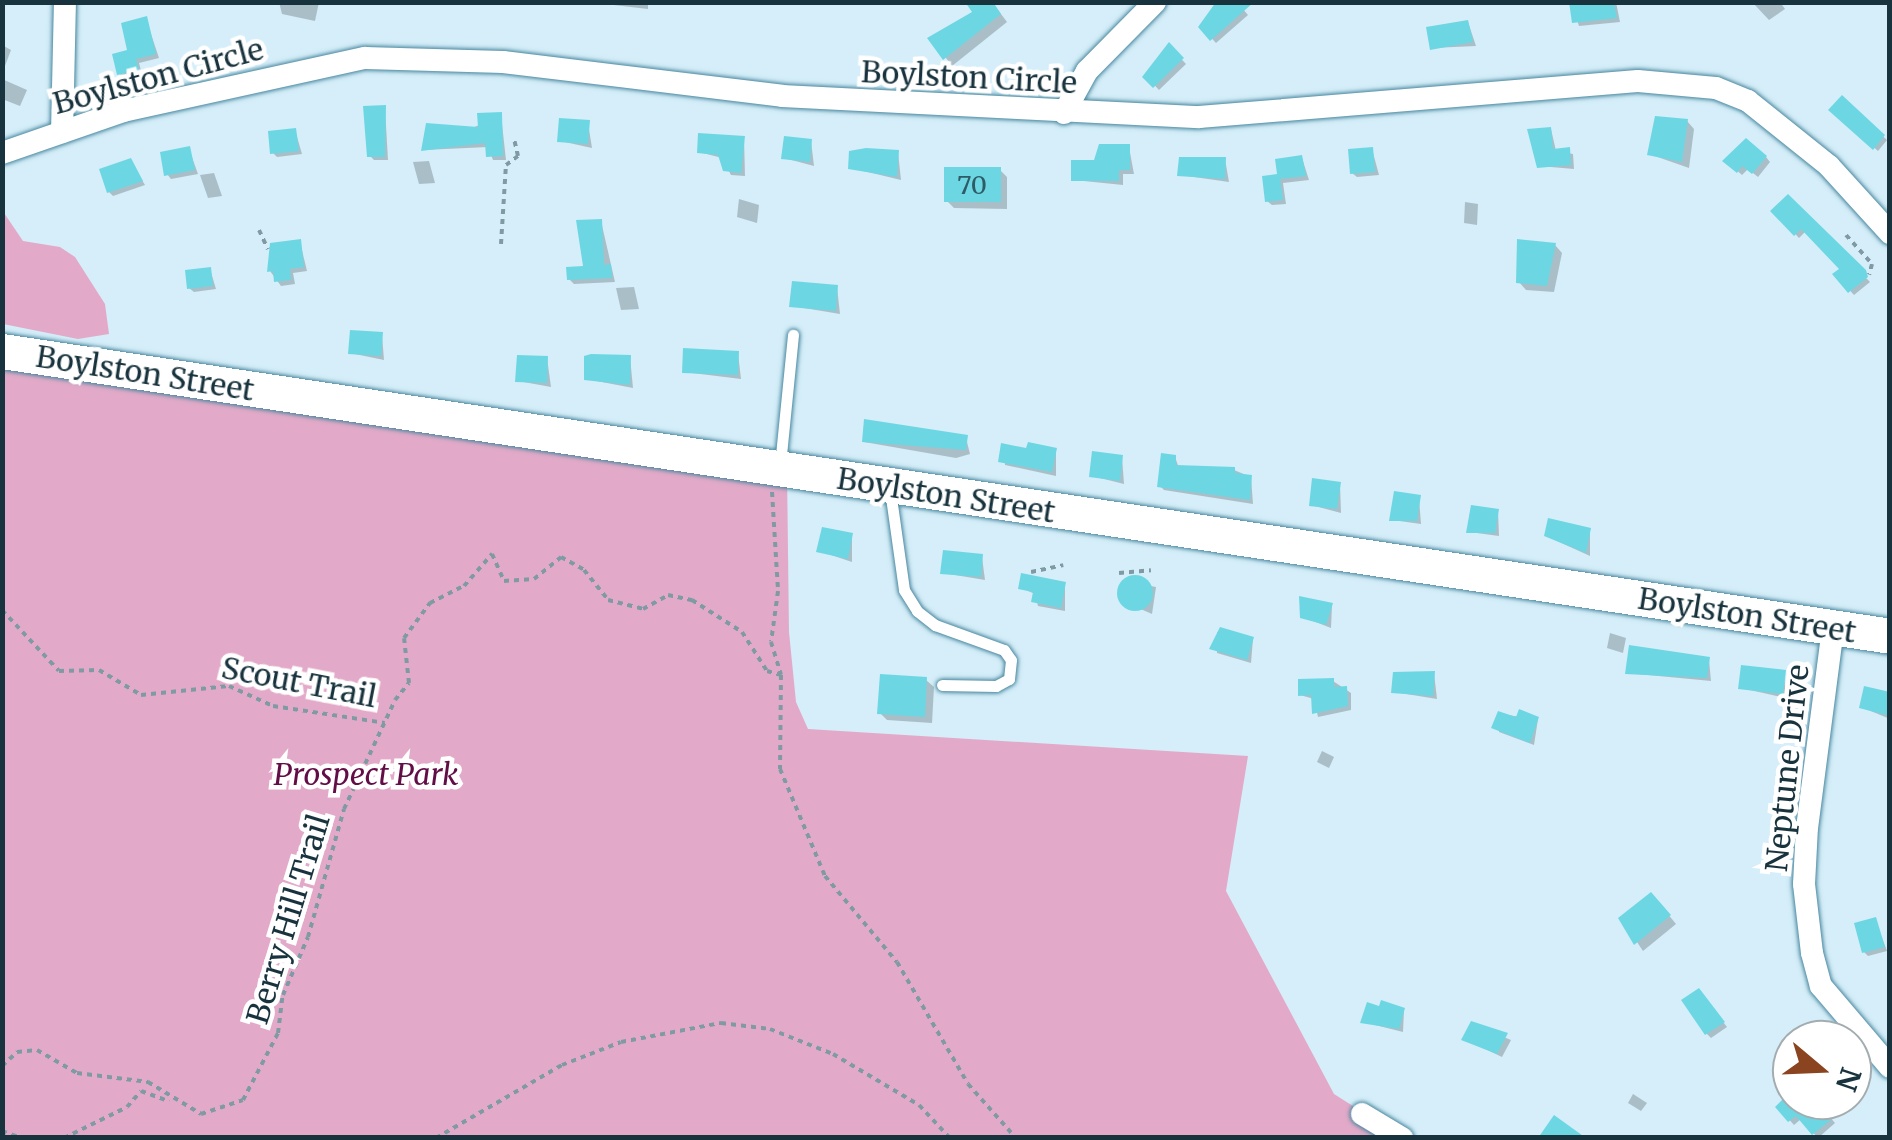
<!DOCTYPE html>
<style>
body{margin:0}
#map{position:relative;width:1892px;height:1140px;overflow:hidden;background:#d5eef9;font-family:Merriweather,serif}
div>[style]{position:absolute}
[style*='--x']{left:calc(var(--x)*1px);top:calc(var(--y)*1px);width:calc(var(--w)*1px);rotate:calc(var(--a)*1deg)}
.green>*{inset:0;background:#e2aac8}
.shadow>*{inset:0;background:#0003}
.building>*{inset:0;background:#6cd7e3}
.round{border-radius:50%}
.path>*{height:4px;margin-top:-2px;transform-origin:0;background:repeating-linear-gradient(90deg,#809aa4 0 5px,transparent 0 10px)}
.roads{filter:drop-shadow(0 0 2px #47879f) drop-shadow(0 0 2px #47879f)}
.service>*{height:11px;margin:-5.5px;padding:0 5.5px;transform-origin:5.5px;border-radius:5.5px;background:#fff}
.minor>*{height:22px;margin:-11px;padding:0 11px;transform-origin:11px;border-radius:11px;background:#fff}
.primary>*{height:35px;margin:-17.5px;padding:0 17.5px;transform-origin:17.5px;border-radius:17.5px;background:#fff}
span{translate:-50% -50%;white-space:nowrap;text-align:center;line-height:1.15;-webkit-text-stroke:9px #fff;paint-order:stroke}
.number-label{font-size:25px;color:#2d5c66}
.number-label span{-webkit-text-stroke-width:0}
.street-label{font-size:30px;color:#18333d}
.park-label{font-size:30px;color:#620d46;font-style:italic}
.frame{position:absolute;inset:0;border:5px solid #18333d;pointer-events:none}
.north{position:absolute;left:1772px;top:1020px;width:100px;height:100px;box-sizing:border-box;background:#fff;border:2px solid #a3adb1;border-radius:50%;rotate:109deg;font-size:28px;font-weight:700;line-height:40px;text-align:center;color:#18333d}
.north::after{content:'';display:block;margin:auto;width:35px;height:45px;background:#8b4420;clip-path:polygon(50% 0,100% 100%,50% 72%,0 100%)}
</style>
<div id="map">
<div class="green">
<i style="clip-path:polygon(2px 210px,23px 241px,60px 247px,75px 257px,105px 304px,109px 334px,78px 339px,3px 324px)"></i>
<i style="clip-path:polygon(2px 351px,787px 470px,789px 632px,796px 702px,808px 729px,1248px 756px,1226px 891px,1334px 1094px,1402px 1137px,3px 1137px)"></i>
</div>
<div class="shadow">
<i style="clip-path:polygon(279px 2px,319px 2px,315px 21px,282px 14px)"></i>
<i style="clip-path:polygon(648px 2px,648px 9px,605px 4px,605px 2px)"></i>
<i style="clip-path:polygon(992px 2px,1007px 22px,952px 66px,931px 38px)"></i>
<i style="clip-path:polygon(1237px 2px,1248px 15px,1216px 43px,1202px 28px)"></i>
<i style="clip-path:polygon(1571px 2px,1616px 2px,1620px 22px,1579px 26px)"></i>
<i style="clip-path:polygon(1752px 2px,1780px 2px,1785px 9px,1769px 20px)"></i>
<i style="clip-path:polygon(146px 19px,159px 58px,139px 63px,142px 74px,123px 78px,119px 74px)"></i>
<i style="clip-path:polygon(1468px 22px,1476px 46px,1432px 48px)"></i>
<i style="clip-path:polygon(2px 45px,11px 50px,2px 74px)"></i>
<i style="clip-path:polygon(1169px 46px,1186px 64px,1159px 90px,1146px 76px)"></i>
<i style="clip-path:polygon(2px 79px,27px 90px,20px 106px,2px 99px)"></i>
<i style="clip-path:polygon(1843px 99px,1887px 140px,1878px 151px,1832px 110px)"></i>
<i style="clip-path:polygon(385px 108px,388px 160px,374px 160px,370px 156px)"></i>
<i style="clip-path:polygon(501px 115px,506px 160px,493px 160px,488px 147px,424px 150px)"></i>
<i style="clip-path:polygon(1656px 119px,1687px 121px,1694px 129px,1689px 168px,1649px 154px)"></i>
<i style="clip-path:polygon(588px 123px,592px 148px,560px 141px)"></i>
<i style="clip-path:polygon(1551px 129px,1556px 151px,1573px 154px,1574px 169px,1539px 166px)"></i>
<i style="clip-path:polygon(295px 130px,302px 154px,277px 157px,273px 153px)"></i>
<i style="clip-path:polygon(744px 138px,745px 176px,731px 175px,722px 158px,699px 152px)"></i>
<i style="clip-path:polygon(811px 141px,814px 166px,784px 158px)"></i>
<i style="clip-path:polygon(1129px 147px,1134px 174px,1123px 174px,1123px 185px,1074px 180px)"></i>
<i style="clip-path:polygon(189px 149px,198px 174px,171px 179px,167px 174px)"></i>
<i style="clip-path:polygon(1372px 149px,1379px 175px,1357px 177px,1352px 173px)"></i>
<i style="clip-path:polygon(898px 152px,901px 180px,851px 168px)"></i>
<i style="clip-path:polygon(1766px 157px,1770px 162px,1758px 177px,1748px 169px,1742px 175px,1726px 161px)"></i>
<i style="clip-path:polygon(1302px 158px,1309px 180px,1283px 183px,1286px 204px,1272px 205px,1267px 201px,1280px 176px)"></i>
<i style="clip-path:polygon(1225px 159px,1229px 182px,1180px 175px)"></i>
<i style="clip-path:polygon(130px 160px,145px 185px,113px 196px,109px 192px)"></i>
<i style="clip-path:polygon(429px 161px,435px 183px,419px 184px,413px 162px)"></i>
<i style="clip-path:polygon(1000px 170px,1007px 177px,1007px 209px,954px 208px,947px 201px)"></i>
<i style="clip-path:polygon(214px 173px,222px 196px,208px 198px,200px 175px)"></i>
<i style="clip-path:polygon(1788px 198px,1870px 282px,1854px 295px,1836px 275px,1842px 269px,1806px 231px,1799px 238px,1774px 211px)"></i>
<i style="clip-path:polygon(739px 199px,759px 205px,757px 223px,737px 217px)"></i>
<i style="clip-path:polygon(1465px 202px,1478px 204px,1477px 225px,1464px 223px)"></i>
<i style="clip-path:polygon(601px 221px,615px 282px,574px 284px,569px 279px,586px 268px)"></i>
<i style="clip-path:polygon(300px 242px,307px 271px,293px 273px,295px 284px,281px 286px,270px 271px)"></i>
<i style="clip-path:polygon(1555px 245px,1562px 253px,1554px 292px,1526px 290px,1519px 282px)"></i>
<i style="clip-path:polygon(210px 269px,216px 289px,194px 292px,189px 288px)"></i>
<i style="clip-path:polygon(634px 287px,639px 309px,621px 310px,616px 288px)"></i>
<i style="clip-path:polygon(837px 287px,840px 314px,792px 306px)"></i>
<i style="clip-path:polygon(382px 335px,384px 360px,350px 353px)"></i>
<i style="clip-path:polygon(738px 353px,741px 379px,684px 372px)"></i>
<i style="clip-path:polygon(630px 357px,633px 388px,586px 379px)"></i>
<i style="clip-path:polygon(547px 358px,551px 387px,518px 381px)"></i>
<i style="clip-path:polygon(966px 438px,970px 454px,956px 458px,864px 442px)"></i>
<i style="clip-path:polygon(1004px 446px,1056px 451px,1056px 476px,1005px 465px)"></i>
<i style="clip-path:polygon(1122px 457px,1124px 484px,1092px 476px)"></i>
<i style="clip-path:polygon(1175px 457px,1179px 468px,1234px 470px,1251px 477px,1253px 504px,1164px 490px,1160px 486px)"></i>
<i style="clip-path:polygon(1340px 485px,1341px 513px,1311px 505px)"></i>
<i style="clip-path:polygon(1419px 498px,1421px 524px,1392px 520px)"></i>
<i style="clip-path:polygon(1498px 511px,1499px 536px,1469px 532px)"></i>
<i style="clip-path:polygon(1590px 530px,1590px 556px,1546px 536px)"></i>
<i style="clip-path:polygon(852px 535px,852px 562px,819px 551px)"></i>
<i style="clip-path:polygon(982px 557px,985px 580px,943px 573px)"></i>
<i style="clip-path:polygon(1124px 581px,1156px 587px,1152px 614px,1120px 600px)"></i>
<i style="clip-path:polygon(1065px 584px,1065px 611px,1038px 606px,1035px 594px,1021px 588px)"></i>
<i style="clip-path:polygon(1332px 605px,1331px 628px,1303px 617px)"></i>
<i style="clip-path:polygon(1217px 632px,1253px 639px,1251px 663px,1217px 653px)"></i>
<i style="clip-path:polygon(1610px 633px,1626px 638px,1623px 653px,1607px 648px)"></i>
<i style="clip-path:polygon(1709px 660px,1711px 681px,1627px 673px)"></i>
<i style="clip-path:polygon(1434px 673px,1437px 699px,1394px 692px)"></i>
<i style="clip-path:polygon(1784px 673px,1786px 698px,1741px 688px)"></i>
<i style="clip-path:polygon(926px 680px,934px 687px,932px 723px,887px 720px,880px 713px)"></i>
<i style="clip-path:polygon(1333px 681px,1351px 693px,1351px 710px,1318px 717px,1314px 699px,1300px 695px)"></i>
<i style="clip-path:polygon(1890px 693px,1890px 719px,1861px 707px)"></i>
<i style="clip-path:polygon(1499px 714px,1538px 719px,1534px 745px,1499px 732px)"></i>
<i style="clip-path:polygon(1322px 751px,1334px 757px,1329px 768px,1317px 762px)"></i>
<i style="clip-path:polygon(1658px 902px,1676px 924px,1643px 951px,1621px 918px)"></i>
<i style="clip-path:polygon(1875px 919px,1887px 951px,1868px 956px,1864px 952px)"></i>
<i style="clip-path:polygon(1703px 996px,1727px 1027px,1711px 1038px,1707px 1034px)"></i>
<i style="clip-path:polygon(1404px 1010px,1403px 1032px,1363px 1022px)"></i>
<i style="clip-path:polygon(1472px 1024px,1511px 1040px,1502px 1057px,1464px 1039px)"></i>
<i style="clip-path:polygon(1633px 1094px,1647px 1103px,1641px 1111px,1628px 1103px)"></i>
<i style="clip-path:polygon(1792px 1095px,1815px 1100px,1835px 1123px,1818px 1138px,1801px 1119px,1794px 1125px,1778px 1107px)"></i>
</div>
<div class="building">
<i style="clip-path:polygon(965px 2px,993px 2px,1001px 14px,943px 60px,927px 38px,972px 12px)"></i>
<i style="clip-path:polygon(1216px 2px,1254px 2px,1210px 41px,1198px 27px)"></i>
<i style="clip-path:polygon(1569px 2px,1614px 2px,1617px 18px,1572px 23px)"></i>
<i style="clip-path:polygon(147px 16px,156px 54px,136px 59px,139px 70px,117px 75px,112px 54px,127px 50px,121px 23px)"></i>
<i style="clip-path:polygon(1468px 20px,1473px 42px,1430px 50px,1426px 27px)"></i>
<i style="clip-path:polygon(1169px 42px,1184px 58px,1153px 88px,1142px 77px)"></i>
<i style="clip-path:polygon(1842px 95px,1885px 135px,1873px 150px,1828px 110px)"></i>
<i style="clip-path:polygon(386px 105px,385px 157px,367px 157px,363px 106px)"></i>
<i style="clip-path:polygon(502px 112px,503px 156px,486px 157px,485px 143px,421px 151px,426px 123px,478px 127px,477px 113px)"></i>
<i style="clip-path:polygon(1655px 116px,1688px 119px,1682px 162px,1647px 155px)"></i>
<i style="clip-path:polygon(559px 118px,590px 120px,588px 144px,557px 142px)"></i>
<i style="clip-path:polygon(1551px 127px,1553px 149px,1570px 147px,1571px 165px,1537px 168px,1527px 129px)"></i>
<i style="clip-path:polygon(296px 128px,299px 151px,270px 154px,268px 131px)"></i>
<i style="clip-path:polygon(698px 133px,745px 136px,741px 173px,723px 171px,718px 155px,697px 153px)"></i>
<i style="clip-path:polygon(784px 136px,812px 139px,810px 162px,781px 159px)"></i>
<i style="clip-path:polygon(1746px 138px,1767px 156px,1752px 174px,1742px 166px,1737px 173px,1722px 161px)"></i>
<i style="clip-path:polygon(1099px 144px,1130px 144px,1130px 170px,1119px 170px,1119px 181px,1071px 181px,1071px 160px,1094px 160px)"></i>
<i style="clip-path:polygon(190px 146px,195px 170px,164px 176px,160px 152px)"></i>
<i style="clip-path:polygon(1373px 147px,1375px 172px,1350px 174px,1348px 149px)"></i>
<i style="clip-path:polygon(866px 148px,899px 150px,897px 177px,848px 169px,849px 151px)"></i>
<i style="clip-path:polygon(1302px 155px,1306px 176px,1280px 179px,1283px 200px,1265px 202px,1262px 176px,1277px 174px,1275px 159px)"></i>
<i style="clip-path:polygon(1179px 157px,1226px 157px,1225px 179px,1177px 176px)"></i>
<i style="clip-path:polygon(131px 158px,143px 181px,107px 193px,99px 169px)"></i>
<i style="clip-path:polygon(944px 167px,1001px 167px,1001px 202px,944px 202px)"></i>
<i style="clip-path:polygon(1788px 194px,1866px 270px,1868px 277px,1848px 293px,1832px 274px,1839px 269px,1801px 229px,1794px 236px,1770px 211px)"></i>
<i style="clip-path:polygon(602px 219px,604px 265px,611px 264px,612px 278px,567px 280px,566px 267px,583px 266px,576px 220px)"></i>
<i style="clip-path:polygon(301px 239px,304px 267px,290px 269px,291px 280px,274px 282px,273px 271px,267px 272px,270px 243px)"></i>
<i style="clip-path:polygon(1517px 239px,1556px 243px,1547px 286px,1516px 283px)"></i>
<i style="clip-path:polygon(211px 267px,213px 286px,187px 289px,185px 270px)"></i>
<i style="clip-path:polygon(792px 281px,838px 285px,836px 311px,789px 307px)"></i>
<i style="clip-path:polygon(350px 330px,383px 332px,381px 356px,348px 354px)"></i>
<i style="clip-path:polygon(683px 348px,739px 351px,738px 375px,682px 373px)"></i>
<i style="clip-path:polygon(591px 354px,631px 355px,630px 385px,584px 380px,584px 356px)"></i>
<i style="clip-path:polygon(548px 356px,547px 383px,515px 382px,517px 355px)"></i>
<i style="clip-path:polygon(864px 419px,968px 435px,966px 450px,862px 442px)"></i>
<i style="clip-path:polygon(1028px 442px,1057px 448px,1052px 472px,998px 462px,1001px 443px,1026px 448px)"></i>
<i style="clip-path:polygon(1092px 451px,1123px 455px,1120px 481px,1089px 477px)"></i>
<i style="clip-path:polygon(1161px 453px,1176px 455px,1176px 465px,1235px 467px,1235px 473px,1252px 475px,1250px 500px,1157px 487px)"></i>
<i style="clip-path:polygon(1312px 478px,1341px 482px,1337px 509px,1309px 506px)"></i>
<i style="clip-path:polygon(1394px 491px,1421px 495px,1417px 521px,1389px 521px)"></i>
<i style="clip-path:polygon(1471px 505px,1499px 509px,1495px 533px,1466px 533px)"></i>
<i style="clip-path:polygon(1548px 518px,1591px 528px,1586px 553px,1544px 536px)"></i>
<i style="clip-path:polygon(822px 527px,853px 533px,848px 559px,816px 552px)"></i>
<i style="clip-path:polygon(943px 550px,983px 554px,981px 577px,940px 574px)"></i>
<i style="clip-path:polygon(1021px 573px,1066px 582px,1061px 608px,1031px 602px,1033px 592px,1018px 589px)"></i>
<i class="round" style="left:1117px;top:575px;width:36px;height:36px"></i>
<i style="clip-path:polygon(1299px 596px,1333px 603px,1326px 625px,1300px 618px)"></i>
<i style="clip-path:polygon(1220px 627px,1254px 637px,1247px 660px,1209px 649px)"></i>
<i style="clip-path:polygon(1629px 645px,1710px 657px,1707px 678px,1625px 674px)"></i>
<i style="clip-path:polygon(1741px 665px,1786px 670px,1783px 694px,1738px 689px)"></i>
<i style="clip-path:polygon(1435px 671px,1433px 696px,1391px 693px,1393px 672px)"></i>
<i style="clip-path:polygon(880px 674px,927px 677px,925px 717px,877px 714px)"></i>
<i style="clip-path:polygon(1334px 678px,1334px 687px,1347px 686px,1348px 706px,1312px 714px,1311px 695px,1298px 696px,1298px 679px)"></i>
<i style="clip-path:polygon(1864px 686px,1890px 692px,1890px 716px,1859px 708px)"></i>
<i style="clip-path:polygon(1519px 709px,1539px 717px,1530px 743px,1491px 728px,1498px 711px,1516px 717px)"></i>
<i style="clip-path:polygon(1651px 892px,1671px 915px,1634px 945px,1618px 918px)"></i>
<i style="clip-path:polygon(1876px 917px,1885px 947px,1862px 953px,1854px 923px)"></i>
<i style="clip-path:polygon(1699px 988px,1725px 1022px,1705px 1035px,1681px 1000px)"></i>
<i style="clip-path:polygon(1381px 1000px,1405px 1008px,1399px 1029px,1360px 1023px,1367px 1002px,1379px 1006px)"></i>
<i style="clip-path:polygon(1471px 1021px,1508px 1033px,1497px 1054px,1461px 1040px)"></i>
<i style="clip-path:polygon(1782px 1100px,1818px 1100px,1833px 1118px,1812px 1135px,1796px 1116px,1788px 1122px,1775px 1107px)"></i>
<i style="clip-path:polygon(1554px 1115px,1586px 1138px,1538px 1138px)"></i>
</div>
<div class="path">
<i style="--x:259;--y:230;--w:21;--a:65"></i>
<i style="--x:1846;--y:235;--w:39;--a:48"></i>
<i style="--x:1872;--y:264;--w:11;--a:105"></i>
<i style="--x:501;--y:244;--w:79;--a:-86.4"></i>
<i style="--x:506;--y:165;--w:15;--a:-37"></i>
<i style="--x:518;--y:156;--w:17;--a:-103"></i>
<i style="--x:772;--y:492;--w:99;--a:86.5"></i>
<i style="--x:778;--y:591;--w:51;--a:97.8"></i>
<i style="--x:771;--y:642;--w:34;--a:73"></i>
<i style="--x:1031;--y:572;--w:33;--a:-12"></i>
<i style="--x:1119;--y:573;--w:32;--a:-5"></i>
<i style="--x:2;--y:610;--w:83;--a:46.9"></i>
<i style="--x:59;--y:671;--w:40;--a:-1.4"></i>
<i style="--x:99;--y:670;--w:49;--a:30.8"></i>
<i style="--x:141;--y:695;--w:88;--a:-5.8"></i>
<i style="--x:229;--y:686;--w:48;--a:24.4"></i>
<i style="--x:273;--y:706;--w:113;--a:8.6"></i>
<i style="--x:2;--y:1066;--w:21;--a:-43"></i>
<i style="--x:17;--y:1052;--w:20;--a:-6"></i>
<i style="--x:37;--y:1050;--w:46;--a:29.9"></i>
<i style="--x:77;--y:1073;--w:72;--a:7.2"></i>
<i style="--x:148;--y:1082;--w:62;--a:31.1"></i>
<i style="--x:201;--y:1114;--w:44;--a:-18.4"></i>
<i style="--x:243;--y:1100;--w:76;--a:-62.4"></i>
<i style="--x:278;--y:1033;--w:38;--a:-83"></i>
<i style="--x:283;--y:995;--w:63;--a:-66.7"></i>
<i style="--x:308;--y:937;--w:133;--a:-74.3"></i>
<i style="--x:344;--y:809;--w:120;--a:-64.9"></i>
<i style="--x:395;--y:700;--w:22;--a:-51"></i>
<i style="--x:409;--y:683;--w:45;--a:-96.3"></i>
<i style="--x:404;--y:638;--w:44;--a:-53.4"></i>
<i style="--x:430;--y:603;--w:38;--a:-27"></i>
<i style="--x:464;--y:586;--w:43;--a:-48.8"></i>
<i style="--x:492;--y:554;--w:30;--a:66"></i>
<i style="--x:504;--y:581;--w:30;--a:-4"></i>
<i style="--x:534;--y:579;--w:35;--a:-39"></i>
<i style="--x:561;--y:557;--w:26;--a:29"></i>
<i style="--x:584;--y:570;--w:38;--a:51"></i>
<i style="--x:608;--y:600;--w:36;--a:14"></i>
<i style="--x:643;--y:609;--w:29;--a:-29"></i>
<i style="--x:668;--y:595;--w:25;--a:12"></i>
<i style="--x:692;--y:600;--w:59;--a:32.6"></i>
<i style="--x:742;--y:632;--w:46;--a:57.3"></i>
<i style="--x:767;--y:671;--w:15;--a:16"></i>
<i style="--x:781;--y:675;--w:94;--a:90.6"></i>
<i style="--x:780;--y:769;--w:116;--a:67.2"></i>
<i style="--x:825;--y:876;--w:112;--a:50.1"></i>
<i style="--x:897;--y:962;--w:141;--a:59.8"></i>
<i style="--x:968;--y:1084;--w:72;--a:48.4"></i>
<i style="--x:2;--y:1131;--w:20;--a:20"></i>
<i style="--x:64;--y:1138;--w:70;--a:-26.2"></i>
<i style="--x:127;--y:1107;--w:21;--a:-49"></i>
<i style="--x:141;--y:1091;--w:30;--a:20"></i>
<i style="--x:436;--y:1138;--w:146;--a:-30.1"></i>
<i style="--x:562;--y:1065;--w:63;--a:-21.3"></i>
<i style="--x:621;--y:1042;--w:102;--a:-10.8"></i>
<i style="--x:721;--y:1023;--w:49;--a:7"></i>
<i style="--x:770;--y:1029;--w:68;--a:21.6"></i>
<i style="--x:833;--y:1054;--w:100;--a:30.7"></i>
<i style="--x:919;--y:1105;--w:45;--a:46.8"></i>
</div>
<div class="roads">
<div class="service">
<i style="--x:780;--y:465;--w:131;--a:-84.3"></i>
<i style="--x:890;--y:490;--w:101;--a:82"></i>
<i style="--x:904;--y:590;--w:25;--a:58"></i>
<i style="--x:917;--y:611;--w:23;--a:38"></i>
<i style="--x:935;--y:625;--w:73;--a:19.9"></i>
<i style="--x:1004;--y:650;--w:12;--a:55"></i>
<i style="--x:1011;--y:660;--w:19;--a:96"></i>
<i style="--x:1009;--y:679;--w:15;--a:152"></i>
<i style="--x:996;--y:686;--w:54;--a:-178.9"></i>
</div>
<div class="minor">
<i style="--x:1064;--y:113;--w:48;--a:-61.3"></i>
<i style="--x:1087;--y:71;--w:97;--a:-45.4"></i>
<i style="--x:62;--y:132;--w:130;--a:-88.7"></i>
<i style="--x:2;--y:153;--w:128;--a:-19.1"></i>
<i style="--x:123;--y:111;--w:248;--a:-12.4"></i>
<i style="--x:365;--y:58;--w:138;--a:1.7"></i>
<i style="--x:503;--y:62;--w:281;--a:6.9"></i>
<i style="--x:782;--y:96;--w:418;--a:2.9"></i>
<i style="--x:1199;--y:117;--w:440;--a:-4.7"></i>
<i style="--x:1638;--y:81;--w:78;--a:5.1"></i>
<i style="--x:1716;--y:88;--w:35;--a:22"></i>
<i style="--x:1748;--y:101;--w:104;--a:38.7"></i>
<i style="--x:1829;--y:166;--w:91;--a:47.7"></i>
<i style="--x:1833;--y:628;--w:201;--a:97.4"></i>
<i style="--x:1807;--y:827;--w:57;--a:93"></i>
<i style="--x:1804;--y:884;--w:69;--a:83.4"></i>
<i style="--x:1812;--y:953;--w:34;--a:75"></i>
<i style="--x:1821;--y:986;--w:106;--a:49.6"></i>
<i style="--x:1362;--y:1114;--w:47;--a:31"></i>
</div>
<div class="primary">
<i style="--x:2;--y:351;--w:1909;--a:8.58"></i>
</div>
</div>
<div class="number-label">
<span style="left:972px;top:185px">70</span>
</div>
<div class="street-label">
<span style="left:158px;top:76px;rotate:-15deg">Boylston Circle</span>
<span style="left:969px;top:77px;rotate:3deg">Boylston Circle</span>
<span style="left:145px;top:373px;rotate:9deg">Boylston Street</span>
<span style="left:946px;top:495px;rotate:9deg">Boylston Street</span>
<span style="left:1747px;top:615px;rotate:9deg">Boylston Street</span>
<span style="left:299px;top:682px;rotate:11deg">Scout Trail</span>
<span style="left:1787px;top:768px;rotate:-84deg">Neptune Drive</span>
<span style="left:288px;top:919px;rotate:-73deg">Berry Hill Trail</span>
</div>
<div class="park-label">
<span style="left:366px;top:774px">Prospect Park</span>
</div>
<div class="frame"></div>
<div class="north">N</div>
</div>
